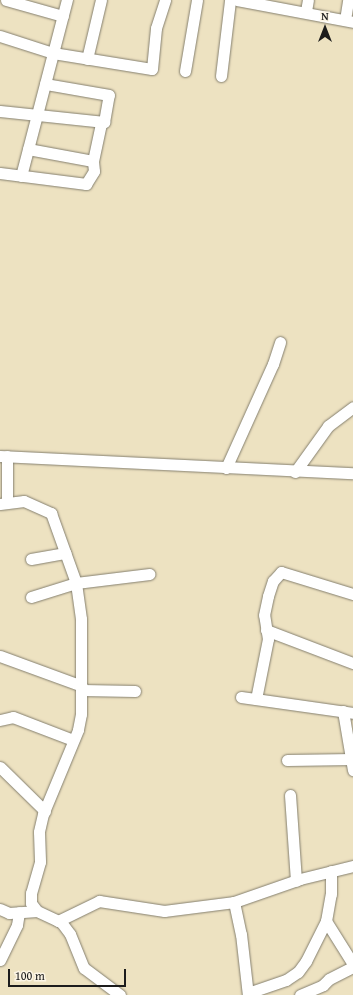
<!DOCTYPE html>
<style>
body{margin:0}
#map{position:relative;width:353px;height:995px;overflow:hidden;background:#ede2c1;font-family:"Gentium Book Plus",serif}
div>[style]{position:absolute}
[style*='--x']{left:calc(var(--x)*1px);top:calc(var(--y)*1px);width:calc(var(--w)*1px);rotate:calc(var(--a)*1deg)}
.roads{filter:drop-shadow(0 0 1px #847f6e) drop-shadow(0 0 1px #847f6e)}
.minor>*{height:11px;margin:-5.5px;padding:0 5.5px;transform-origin:5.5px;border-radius:5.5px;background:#fff}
span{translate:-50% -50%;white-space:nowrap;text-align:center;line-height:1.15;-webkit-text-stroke:3.5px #fcf5e5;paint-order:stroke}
.north{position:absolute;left:305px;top:8px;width:40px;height:40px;-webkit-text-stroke:3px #fcf5e5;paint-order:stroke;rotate:0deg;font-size:11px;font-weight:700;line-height:16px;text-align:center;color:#1c1c1c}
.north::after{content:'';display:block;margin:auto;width:14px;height:18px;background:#1c1c1c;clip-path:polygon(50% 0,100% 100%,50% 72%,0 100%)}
.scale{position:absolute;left:8px;top:969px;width:118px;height:18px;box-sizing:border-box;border:2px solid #1c1c1c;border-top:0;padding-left:5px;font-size:12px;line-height:14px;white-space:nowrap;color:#1c1c1c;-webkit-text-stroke:3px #fcf5e5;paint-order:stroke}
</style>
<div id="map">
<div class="roads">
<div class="minor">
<i style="--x:6;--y:0;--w:59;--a:15.7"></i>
<i style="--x:237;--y:0;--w:118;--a:10.7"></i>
<i style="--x:306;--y:11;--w:11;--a:-80"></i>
<i style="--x:345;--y:20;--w:20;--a:-81"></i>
<i style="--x:0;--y:36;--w:56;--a:17.8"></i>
<i style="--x:53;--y:53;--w:100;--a:9.2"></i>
<i style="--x:152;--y:69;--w:41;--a:-84.4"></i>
<i style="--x:156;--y:28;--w:29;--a:-72"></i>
<i style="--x:87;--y:59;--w:61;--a:-76.7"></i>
<i style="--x:185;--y:71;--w:72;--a:-80.4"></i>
<i style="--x:221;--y:76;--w:77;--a:-83.2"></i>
<i style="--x:0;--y:111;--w:105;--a:6"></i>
<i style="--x:104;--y:122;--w:27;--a:-80"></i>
<i style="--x:109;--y:95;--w:65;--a:-170.2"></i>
<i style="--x:28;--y:149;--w:66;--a:10.5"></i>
<i style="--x:0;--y:173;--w:87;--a:7.3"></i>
<i style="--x:86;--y:184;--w:15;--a:-58"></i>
<i style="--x:94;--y:171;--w:10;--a:-96"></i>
<i style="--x:93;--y:161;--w:38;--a:-78"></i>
<i style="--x:21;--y:176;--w:182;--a:-75.4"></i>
<i style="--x:0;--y:456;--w:353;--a:2.8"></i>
<i style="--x:7;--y:456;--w:45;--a:90"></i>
<i style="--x:226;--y:468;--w:114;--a:-65.7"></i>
<i style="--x:273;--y:364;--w:23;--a:-72"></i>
<i style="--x:295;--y:472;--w:57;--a:-54.3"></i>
<i style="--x:328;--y:426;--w:31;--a:-37"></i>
<i style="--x:0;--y:504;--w:24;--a:-7"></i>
<i style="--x:24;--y:501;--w:30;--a:24"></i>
<i style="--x:51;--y:513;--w:74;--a:70.3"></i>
<i style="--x:76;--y:583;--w:36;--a:82"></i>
<i style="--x:81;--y:619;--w:95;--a:90"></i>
<i style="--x:81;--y:714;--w:16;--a:101"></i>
<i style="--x:78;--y:730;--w:91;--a:112.6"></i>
<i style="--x:43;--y:814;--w:18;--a:103"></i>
<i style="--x:39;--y:832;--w:30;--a:88"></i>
<i style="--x:40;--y:862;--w:32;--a:106"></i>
<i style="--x:31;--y:893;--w:10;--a:90"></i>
<i style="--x:31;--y:903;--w:10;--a:53"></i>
<i style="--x:31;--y:559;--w:35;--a:-10"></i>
<i style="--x:31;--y:597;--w:47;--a:-17.3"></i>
<i style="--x:76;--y:583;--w:74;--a:-7"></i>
<i style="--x:266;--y:630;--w:93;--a:20.8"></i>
<i style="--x:0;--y:656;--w:87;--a:20.1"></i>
<i style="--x:82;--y:690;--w:53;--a:1.1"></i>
<i style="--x:241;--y:697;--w:113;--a:8.1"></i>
<i style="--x:256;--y:699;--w:61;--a:-78.7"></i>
<i style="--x:268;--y:639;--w:24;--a:-99"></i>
<i style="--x:264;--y:615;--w:19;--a:-78"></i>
<i style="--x:268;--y:596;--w:16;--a:-72"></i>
<i style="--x:273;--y:581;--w:12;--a:-48"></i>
<i style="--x:281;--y:572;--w:75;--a:17"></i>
<i style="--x:343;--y:711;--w:60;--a:80.4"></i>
<i style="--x:0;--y:720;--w:13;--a:-13"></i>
<i style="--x:13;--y:717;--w:64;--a:21"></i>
<i style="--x:287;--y:760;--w:66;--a:-0.9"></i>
<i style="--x:0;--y:767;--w:63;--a:44.4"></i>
<i style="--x:290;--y:795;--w:86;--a:86"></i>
<i style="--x:234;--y:902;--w:33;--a:78"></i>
<i style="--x:241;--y:934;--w:61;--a:83.5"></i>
<i style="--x:0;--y:909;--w:10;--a:24"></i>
<i style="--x:9;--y:913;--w:28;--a:-4"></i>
<i style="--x:37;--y:911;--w:26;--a:25"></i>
<i style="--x:61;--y:922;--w:15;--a:53"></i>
<i style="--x:70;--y:934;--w:37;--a:68"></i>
<i style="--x:84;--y:968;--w:45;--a:36.9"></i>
<i style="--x:58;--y:921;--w:46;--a:-26"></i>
<i style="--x:99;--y:901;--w:66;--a:8.7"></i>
<i style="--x:164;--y:911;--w:71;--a:-7.3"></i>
<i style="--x:234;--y:902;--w:70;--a:-19.2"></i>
<i style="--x:300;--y:879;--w:55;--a:-13.8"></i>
<i style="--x:326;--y:921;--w:51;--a:57.9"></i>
<i style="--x:0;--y:960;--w:39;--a:-64"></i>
<i style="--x:17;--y:925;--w:13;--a:-81"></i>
<i style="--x:248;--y:993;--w:40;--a:-18.9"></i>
<i style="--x:286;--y:980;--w:14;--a:-34"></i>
<i style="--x:298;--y:972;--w:14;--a:-54"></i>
<i style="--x:306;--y:961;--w:45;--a:-63.4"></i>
<i style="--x:326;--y:921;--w:27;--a:-80"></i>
<i style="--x:331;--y:894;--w:23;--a:-90"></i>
<i style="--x:300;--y:995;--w:25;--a:-23"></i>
<i style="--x:323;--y:985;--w:8;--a:-45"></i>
<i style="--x:329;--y:979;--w:27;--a:-27"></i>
</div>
</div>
<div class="north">N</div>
<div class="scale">100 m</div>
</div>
